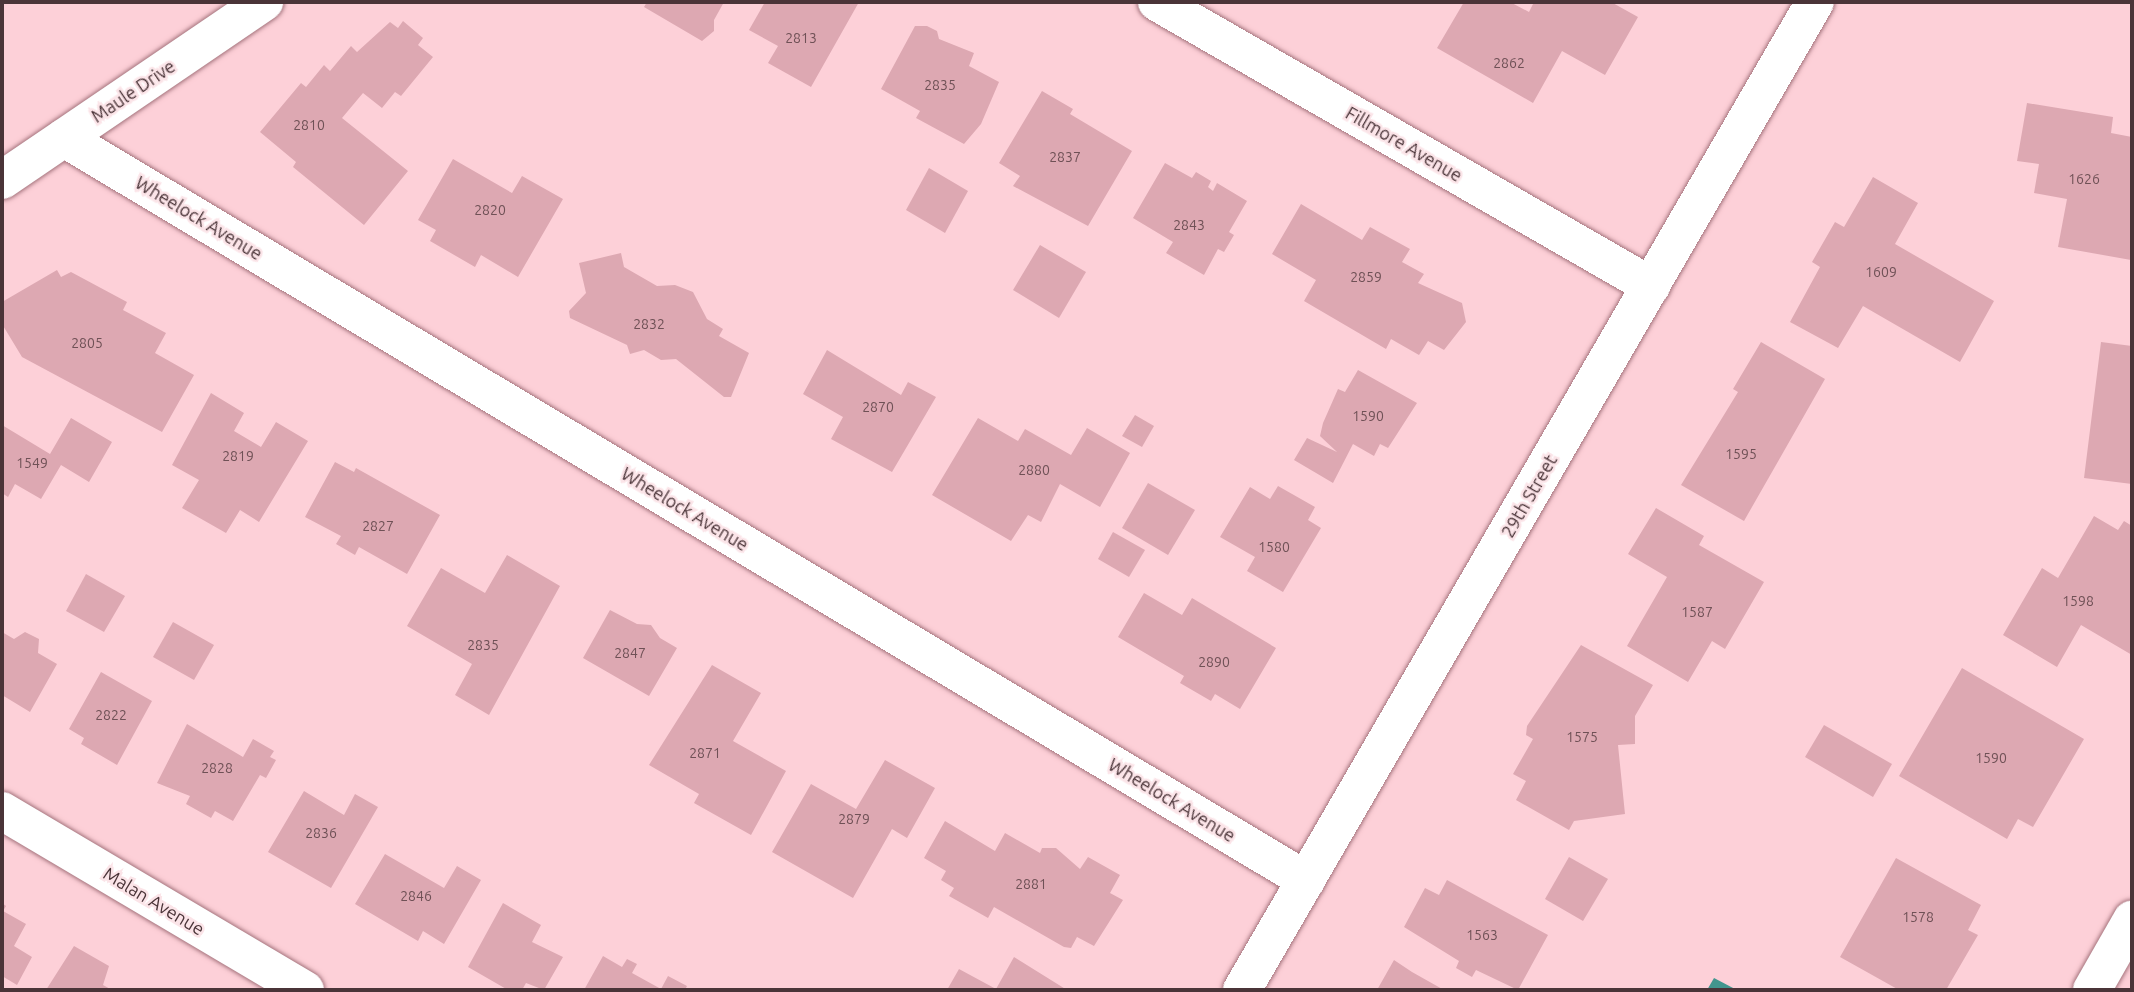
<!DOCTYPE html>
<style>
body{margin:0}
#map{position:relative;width:2134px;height:992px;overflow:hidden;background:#fdd0d8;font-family:Ubuntu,sans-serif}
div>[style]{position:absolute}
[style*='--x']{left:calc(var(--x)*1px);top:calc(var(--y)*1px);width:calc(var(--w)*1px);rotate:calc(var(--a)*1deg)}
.water>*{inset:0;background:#42968e}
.building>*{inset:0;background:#dda8b2}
.roads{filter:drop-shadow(0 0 2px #a5747d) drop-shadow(0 0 2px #a5747d)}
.minor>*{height:38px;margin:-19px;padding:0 19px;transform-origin:19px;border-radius:19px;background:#fff}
span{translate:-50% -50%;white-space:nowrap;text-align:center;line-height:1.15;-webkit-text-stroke:5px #fbe4e8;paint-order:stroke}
.number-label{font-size:14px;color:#6f5156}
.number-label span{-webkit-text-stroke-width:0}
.street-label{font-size:18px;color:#4a3438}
.frame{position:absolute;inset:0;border:4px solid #4a3438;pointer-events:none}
</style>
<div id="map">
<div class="water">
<i style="clip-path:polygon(1714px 978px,1735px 989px,1735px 990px,1707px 990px)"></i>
</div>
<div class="building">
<i style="clip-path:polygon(647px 2px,724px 2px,714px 20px,714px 31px,702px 41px,644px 7px)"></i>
<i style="clip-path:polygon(765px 2px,859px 2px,811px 87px,768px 63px,778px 46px,749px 30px)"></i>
<i style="clip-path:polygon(1464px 2px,1510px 2px,1529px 12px,1534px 2px,1611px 2px,1638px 17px,1605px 75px,1562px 51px,1533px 103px,1437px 48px)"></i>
<i style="clip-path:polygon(403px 21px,423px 38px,418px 45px,433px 57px,401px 96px,395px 92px,382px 108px,363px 93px,342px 118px,408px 171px,364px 225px,293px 167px,296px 162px,260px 132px,301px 83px,306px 87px,324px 65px,330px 71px,351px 46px,357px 52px,390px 22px,398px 28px)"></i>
<i style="clip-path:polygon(915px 26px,927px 26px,937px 31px,939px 39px,974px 53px,969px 66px,999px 82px,981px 124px,964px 144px,916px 118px,920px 111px,881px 89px)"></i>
<i style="clip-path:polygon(1042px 91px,1073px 109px,1070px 114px,1132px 151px,1088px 226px,1013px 186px,1020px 176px,999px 163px)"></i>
<i style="clip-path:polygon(2027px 103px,2113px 117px,2111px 133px,2132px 137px,2131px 260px,2058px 247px,2067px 199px,2034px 193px,2039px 164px,2017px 161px)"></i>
<i style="clip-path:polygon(453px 159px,512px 193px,522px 176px,563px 199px,518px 277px,481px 255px,475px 267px,430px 241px,436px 230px,418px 220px)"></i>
<i style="clip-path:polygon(1165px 163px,1192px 178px,1196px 172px,1211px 181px,1208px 187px,1213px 191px,1217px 183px,1247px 201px,1229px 232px,1234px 235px,1224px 252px,1218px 249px,1204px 275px,1166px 253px,1173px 242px,1133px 218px)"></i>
<i style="clip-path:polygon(929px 168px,968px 191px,945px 233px,906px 210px)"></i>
<i style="clip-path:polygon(1873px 177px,1918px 203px,1895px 244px,1994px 301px,1960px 362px,1863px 306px,1838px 348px,1790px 322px,1820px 267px,1812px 262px,1835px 222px,1844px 227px)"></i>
<i style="clip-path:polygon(1301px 204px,1362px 240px,1370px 227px,1410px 249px,1402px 262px,1424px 274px,1418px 283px,1462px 303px,1466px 322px,1444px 350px,1428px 341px,1419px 355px,1391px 339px,1386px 349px,1304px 301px,1316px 280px,1272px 254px)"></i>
<i style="clip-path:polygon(1040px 245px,1086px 272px,1059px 318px,1013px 290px)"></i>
<i style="clip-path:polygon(621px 253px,624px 267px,657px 286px,675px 285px,693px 292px,707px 319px,723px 329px,719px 336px,749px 353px,731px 397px,724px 397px,676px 359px,661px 360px,644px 350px,630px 354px,627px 345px,570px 318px,569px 311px,586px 293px,579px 263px)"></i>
<i style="clip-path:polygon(57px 270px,61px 277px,71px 272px,127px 302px,123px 310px,166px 333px,155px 353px,194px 375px,162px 432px,22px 357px,2px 324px,2px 302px)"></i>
<i style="clip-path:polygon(1761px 342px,1825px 379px,1744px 521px,1681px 485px,1738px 392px,1733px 389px)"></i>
<i style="clip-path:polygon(2101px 342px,2132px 346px,2132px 484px,2084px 478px)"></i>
<i style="clip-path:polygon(827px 350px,901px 395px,908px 382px,936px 397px,892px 472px,831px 439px,843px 417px,803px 394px)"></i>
<i style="clip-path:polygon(1358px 370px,1417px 403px,1388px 448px,1380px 444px,1374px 456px,1353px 444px,1333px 483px,1294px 460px,1307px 438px,1337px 452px,1320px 436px,1323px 423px,1338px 389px,1345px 392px)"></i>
<i style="clip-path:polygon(211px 393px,244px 413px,234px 431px,261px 447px,276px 422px,308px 441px,259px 522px,240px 510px,226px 533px,182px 508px,199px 480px,172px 465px)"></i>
<i style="clip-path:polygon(1135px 415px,1154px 426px,1142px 447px,1122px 436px)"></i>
<i style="clip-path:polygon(71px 418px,112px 442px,89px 482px,61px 465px,41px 499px,15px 484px,8px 497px,2px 493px,2px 425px,50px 454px)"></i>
<i style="clip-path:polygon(978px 418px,1018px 441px,1025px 429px,1071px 455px,1087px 428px,1130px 453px,1100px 507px,1060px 484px,1041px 522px,1028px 515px,1011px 541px,932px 495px)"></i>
<i style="clip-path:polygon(335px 462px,354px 472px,356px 468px,440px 515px,407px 574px,359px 547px,355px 555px,336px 544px,341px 536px,305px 517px)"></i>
<i style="clip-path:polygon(1148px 483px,1195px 510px,1168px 555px,1122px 528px)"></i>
<i style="clip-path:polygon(1278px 486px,1315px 507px,1308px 520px,1321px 528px,1283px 592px,1247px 571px,1255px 557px,1220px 537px,1250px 487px,1270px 499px)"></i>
<i style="clip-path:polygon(1656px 508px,1704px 536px,1699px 545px,1764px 582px,1725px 649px,1712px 641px,1688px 682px,1627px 646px,1667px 577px,1628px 554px)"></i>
<i style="clip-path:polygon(2094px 516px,2118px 530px,2124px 521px,2132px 526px,2132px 655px,2081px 625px,2057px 667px,2003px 635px,2042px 568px,2058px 578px)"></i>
<i style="clip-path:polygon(1113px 532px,1145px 550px,1129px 577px,1098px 559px)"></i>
<i style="clip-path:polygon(507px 555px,560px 586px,489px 715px,455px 695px,472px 664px,407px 626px,441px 568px,485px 593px)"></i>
<i style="clip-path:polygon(86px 574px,125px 596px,104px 632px,66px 611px)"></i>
<i style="clip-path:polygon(1144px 593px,1182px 615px,1192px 598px,1276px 648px,1240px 709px,1215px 694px,1211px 701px,1180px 683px,1184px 676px,1118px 637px)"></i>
<i style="clip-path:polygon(610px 610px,637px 624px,651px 625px,660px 638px,677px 648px,649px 696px,583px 658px)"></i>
<i style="clip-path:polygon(173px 622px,214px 645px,194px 680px,153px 657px)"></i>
<i style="clip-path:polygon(2px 632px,14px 639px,25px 632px,39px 639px,38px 653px,57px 664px,30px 712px,2px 695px)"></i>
<i style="clip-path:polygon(1581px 645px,1653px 685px,1635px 716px,1635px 744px,1618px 745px,1625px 814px,1574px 821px,1569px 830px,1516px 800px,1526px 781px,1513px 774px,1533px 739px,1526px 735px,1527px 726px)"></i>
<i style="clip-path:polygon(712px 665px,761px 693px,733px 741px,786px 771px,751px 835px,694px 803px,699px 794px,649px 765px)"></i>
<i style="clip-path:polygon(1962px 668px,2084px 739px,2033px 827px,2018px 819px,2007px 839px,1899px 776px)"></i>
<i style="clip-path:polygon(101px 672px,152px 701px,117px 765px,81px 744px,84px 738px,69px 729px)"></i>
<i style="clip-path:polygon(187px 724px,243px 757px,253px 739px,274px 751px,270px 757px,276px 760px,266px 778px,260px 775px,233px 821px,215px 811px,211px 818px,186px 804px,190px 796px,157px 783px)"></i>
<i style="clip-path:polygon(1824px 725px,1892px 764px,1873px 797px,1805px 757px)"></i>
<i style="clip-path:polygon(885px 760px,935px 788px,907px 838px,892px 829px,853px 898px,772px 852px,811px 784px,856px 809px)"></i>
<i style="clip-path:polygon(304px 791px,344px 815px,355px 794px,378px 807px,331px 888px,268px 852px)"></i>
<i style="clip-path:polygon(945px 821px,995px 851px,1005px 833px,1040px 853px,1042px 848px,1056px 848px,1080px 869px,1088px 857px,1120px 875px,1110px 893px,1123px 900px,1094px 946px,1077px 937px,1071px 948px,1064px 947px,994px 907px,988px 918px,949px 896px,954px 888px,941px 880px,946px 871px,924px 858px)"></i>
<i style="clip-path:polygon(385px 854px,444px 888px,457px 866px,481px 880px,444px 944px,423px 931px,418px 941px,355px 904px)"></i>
<i style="clip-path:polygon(1569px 857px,1608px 879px,1583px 921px,1545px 899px)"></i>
<i style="clip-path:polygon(1896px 858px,1981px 905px,1968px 930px,1978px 935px,1946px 990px,1899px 990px,1840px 957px)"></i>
<i style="clip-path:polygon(1447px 880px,1548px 935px,1518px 990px,1476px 970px,1472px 977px,1456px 968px,1459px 961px,1404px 927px,1425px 888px,1439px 895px)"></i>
<i style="clip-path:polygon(2px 903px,6px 906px,3px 911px,26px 924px,14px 946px,32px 957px,17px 985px,2px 976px)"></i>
<i style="clip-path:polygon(503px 903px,541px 925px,532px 942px,563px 957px,544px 990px,526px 983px,522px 990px,508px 990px,468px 967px)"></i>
<i style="clip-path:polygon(74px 946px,109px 966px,103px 985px,112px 990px,46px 990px)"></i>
<i style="clip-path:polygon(603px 956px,622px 967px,627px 959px,637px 964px,632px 973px,661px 989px,668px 976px,687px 986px,685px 990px,584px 990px)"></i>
<i style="clip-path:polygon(1014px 957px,1067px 990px,947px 990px,959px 969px,996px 989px)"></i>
<i style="clip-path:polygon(1394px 960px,1412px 972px,1444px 990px,1377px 990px)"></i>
</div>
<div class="roads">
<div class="minor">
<i style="--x:1157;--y:2;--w:570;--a:29.89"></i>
<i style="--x:64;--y:138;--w:1447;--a:30.86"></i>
<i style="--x:2;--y:180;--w:317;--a:-34.2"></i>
<i style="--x:2;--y:811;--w:352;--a:30.6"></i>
<i style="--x:1242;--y:990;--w:1142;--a:-59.89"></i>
<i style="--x:2092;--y:990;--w:81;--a:-60.3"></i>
</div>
</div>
<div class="number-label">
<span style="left:801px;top:38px">2813</span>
<span style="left:1509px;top:63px">2862</span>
<span style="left:940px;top:85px">2835</span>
<span style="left:309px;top:125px">2810</span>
<span style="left:1065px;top:157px">2837</span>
<span style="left:2084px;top:179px">1626</span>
<span style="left:490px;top:210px">2820</span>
<span style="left:1189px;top:225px">2843</span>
<span style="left:1881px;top:272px">1609</span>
<span style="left:1366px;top:277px">2859</span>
<span style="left:649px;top:324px">2832</span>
<span style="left:87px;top:343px">2805</span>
<span style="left:878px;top:407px">2870</span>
<span style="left:1368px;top:416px">1590</span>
<span style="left:1741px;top:454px">1595</span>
<span style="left:238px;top:456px">2819</span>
<span style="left:32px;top:463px">1549</span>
<span style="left:1034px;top:470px">2880</span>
<span style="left:378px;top:526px">2827</span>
<span style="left:1274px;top:547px">1580</span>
<span style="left:2078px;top:601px">1598</span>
<span style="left:1697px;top:612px">1587</span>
<span style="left:483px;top:645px">2835</span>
<span style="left:630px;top:653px">2847</span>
<span style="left:1214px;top:662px">2890</span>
<span style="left:111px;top:715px">2822</span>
<span style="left:1582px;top:737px">1575</span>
<span style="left:705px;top:753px">2871</span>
<span style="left:1991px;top:758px">1590</span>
<span style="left:217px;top:768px">2828</span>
<span style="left:854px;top:819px">2879</span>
<span style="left:321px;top:833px">2836</span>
<span style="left:1031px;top:884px">2881</span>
<span style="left:416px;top:896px">2846</span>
<span style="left:1918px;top:917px">1578</span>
<span style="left:1482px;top:935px">1563</span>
</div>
<div class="street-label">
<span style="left:133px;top:91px;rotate:-34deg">Maule Drive</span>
<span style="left:1404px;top:144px;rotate:30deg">Fillmore Avenue</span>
<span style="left:199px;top:218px;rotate:31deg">Wheelock Avenue</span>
<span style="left:1529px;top:496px;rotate:-60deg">29th Street</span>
<span style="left:685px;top:509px;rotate:31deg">Wheelock Avenue</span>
<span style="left:1172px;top:800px;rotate:31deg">Wheelock Avenue</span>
<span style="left:154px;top:901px;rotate:31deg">Malan Avenue</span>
</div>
<div class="frame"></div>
</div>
